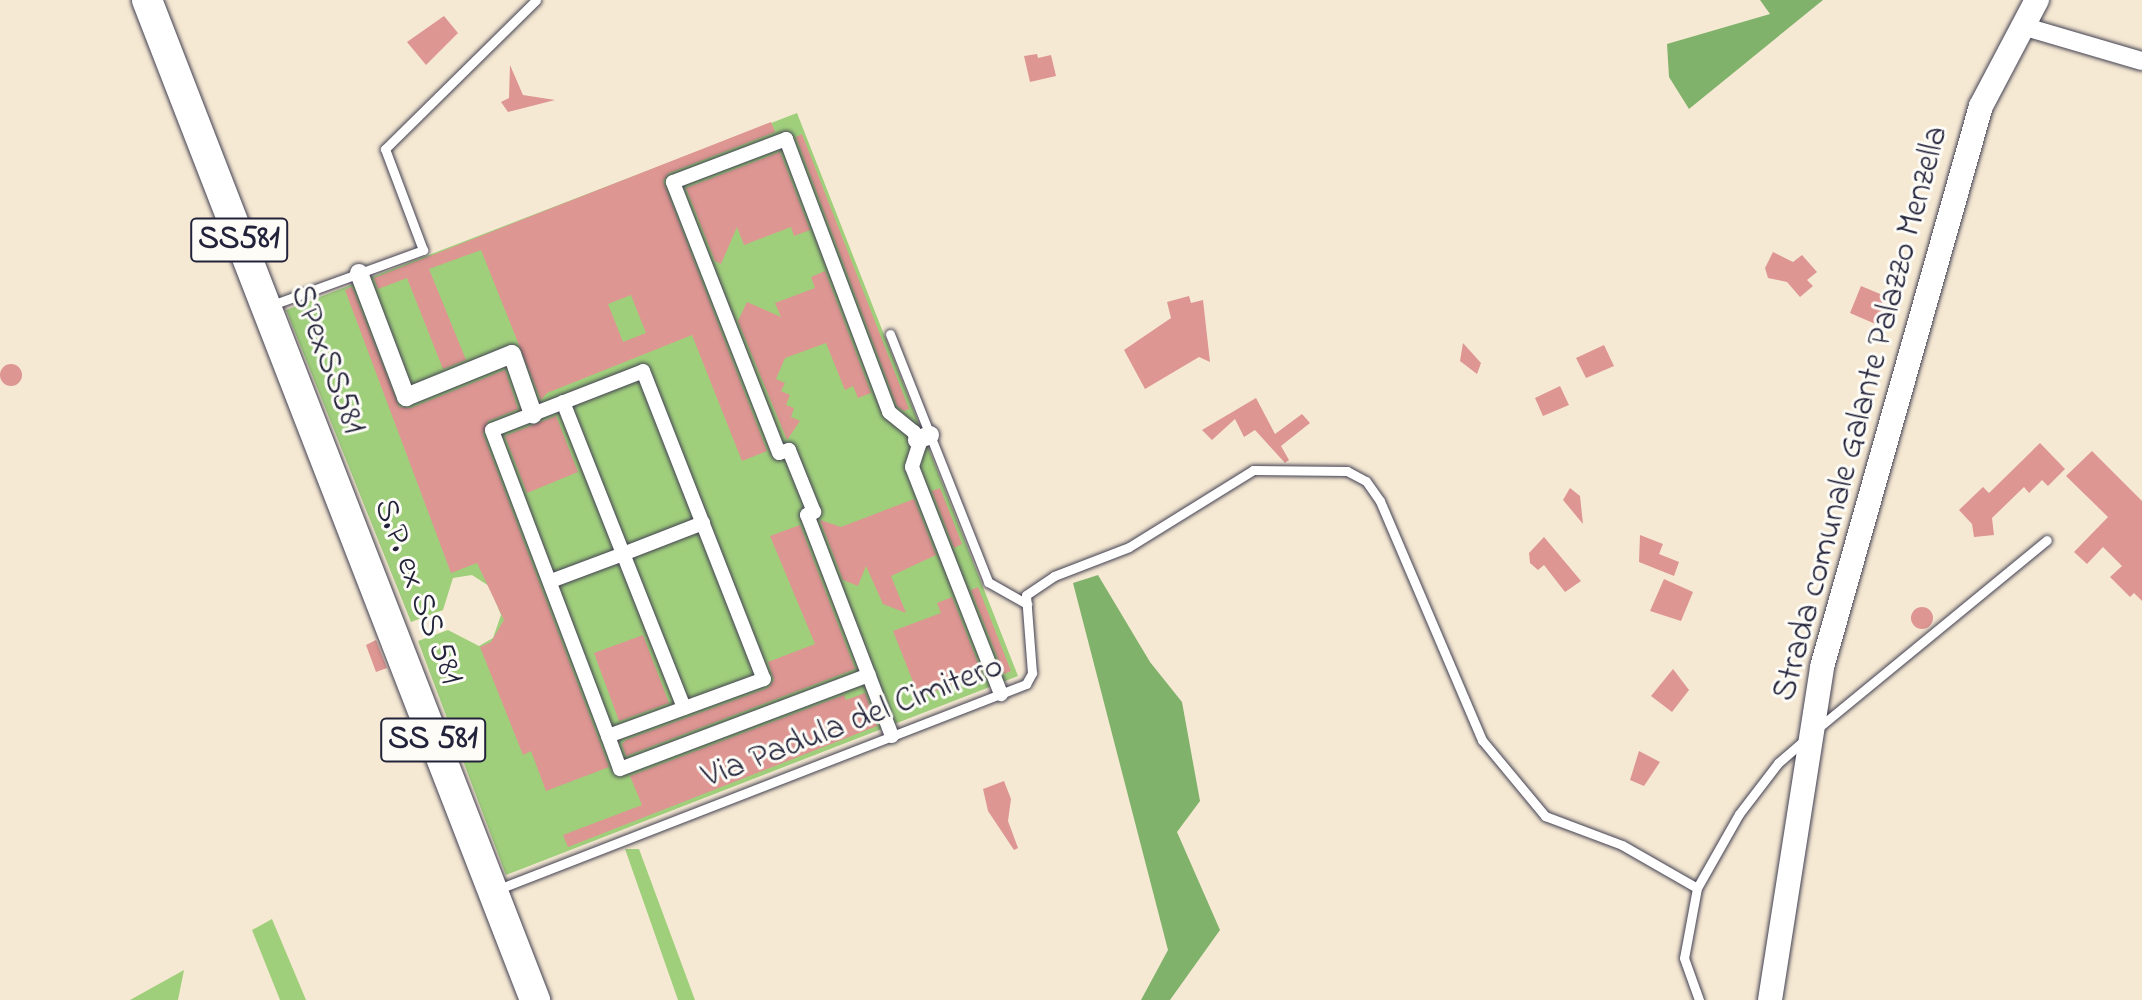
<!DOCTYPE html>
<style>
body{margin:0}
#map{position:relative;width:2142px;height:1000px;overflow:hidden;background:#f6e9d3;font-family:"Indie Flower",sans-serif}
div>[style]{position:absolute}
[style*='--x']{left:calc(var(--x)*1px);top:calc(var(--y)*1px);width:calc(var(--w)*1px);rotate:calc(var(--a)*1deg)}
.green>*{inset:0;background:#a0cf7c}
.forest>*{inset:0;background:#80b26c}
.building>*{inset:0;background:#dd9692}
.round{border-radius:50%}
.roads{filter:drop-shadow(0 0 2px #424052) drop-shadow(0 0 2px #424052)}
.service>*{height:9px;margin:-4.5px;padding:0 4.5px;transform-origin:4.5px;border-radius:4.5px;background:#fff}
.pedestrian>*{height:14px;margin:-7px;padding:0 7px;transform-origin:7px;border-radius:7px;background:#fff}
.minor>*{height:18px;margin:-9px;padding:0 9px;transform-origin:9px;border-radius:9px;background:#fff}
.tertiary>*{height:24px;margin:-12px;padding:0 12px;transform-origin:12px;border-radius:12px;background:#fff}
.primary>*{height:30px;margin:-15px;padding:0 15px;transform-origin:15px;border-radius:15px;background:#fff}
span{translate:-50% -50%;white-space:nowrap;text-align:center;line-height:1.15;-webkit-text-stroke:6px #fdfcf7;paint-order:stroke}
.shield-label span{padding:2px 6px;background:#fdfcf7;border:2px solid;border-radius:6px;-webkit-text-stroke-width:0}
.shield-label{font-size:32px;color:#22223b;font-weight:700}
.street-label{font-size:34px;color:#22223b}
</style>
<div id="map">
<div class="green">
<i style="clip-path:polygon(797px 113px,1018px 676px,506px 875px,418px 641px,448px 630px,479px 646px,493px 638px,501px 615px,489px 586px,472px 575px,453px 578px,443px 610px,411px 622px,286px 310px)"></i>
<i style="clip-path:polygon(625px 849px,639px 849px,695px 1000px,678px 1000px)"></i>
<i style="clip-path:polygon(272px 919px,306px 1000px,280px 1000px,252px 930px)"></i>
<i style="clip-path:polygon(184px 970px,178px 1000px,130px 1000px)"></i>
</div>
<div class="forest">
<i style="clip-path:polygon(1760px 0,1823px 0,1689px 109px,1669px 77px,1667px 44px,1770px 14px)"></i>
<i style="clip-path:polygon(1098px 575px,1150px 662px,1182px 702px,1200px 801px,1177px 832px,1220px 930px,1170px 1000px,1141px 1000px,1168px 950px,1073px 583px)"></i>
</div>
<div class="building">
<i style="clip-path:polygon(444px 16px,458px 33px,426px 65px,407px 42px)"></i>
<i style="clip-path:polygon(1037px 54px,1038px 58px,1051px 55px,1056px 76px,1030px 82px,1024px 56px)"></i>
<i style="clip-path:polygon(510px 65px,523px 95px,555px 100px,508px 112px,501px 102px,509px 98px)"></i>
<i style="clip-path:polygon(evenodd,771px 122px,775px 132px,669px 173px,663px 181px,767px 451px,742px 461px,692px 335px,547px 393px,541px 400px,481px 250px,429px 269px,466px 360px,443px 369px,407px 278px,378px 289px,374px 278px,771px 122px,631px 295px,646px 333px,623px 342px,608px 304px,631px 295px)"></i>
<i style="clip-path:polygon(802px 134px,909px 409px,904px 411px,897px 406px,796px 137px)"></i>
<i style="clip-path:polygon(780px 152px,810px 230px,794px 236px,791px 227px,744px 245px,737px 227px,721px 264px,715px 261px,686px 188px)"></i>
<i style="clip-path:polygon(1773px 252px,1793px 262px,1802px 255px,1817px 272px,1807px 280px,1813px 286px,1800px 297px,1787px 282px,1768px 278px,1765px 268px)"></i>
<i style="clip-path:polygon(825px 271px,871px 393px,858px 398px,853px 386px,845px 390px,826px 343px,785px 358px,776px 379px,785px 383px,781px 391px,790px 395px,786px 405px,794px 408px,791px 417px,800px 421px,787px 440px,738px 321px,747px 302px,781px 317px,775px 303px,815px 288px,811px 277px)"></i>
<i style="clip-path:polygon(1861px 286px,1885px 296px,1882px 303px,1888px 305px,1880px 326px,1850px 313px)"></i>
<i style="clip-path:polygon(352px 287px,399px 407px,411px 408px,505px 370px,518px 409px,488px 421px,483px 434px,609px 767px,546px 791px,531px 751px,523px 755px,480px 647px,491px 642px,504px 620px,477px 563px,451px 573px,345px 290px)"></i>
<i style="clip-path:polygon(1189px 296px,1191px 303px,1203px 300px,1210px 362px,1199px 357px,1145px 389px,1124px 350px,1171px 318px,1167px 302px)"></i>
<i style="clip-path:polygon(1463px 343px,1481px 363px,1477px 374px,1460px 361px)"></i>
<i style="clip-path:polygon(1604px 345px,1614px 366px,1586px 378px,1576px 358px)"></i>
<i class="round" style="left:0;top:364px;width:22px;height:22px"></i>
<i style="clip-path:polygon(1560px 386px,1569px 405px,1543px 416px,1535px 398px)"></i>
<i style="clip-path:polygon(1256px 398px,1275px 434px,1302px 414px,1310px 423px,1281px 446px,1289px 460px,1285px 463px,1255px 430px,1244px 437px,1235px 419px,1212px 440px,1202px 430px)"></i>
<i style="clip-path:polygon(556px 416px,578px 472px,527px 493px,505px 436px)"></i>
<i style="clip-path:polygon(2040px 443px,2065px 469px,2048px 486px,2042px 480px,2029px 493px,2024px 487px,1992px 518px,1994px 535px,1974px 537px,1972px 524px,1959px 510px,1983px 487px,1989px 493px)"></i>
<i style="clip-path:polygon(2092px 451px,2142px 501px,2142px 601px,2134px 593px,2130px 597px,2110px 577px,2122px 566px,2103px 547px,2087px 564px,2074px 552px,2108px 517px,2066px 476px)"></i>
<i style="clip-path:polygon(940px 488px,962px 544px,954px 548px,932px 491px)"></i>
<i style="clip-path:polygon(1570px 488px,1580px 496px,1583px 524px,1563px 500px)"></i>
<i style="clip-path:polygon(914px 499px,936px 555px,891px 576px,906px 613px,883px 604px,866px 566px,858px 586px,843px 580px,820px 520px,841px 527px)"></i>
<i style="clip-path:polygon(800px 525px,855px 669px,626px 756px,622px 744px,626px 740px,768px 688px,774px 680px,768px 662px,815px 644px,770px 536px)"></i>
<i style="clip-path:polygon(1640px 535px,1663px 544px,1659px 554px,1679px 562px,1674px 576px,1639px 562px)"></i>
<i style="clip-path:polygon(1544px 537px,1581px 581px,1565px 592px,1544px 565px,1538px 570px,1530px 563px,1529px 553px)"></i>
<i style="clip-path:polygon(1664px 579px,1693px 592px,1681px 621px,1650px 611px)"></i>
<i style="clip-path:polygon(978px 587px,1011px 671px,1004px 674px,971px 590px)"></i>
<i style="clip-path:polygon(952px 597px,985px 681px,970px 687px,967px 679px,919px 697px,893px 631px,941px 613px,937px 603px)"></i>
<i class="round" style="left:1911px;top:607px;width:22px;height:22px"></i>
<i style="clip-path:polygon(643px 635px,669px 703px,619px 721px,594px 653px)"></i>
<i style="clip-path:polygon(376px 640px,387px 668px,376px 672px,366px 645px)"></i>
<i style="clip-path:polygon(1673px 669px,1689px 690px,1672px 712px,1651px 696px)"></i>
<i style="clip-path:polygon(865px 693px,877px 726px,568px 847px,563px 835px,642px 805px,630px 776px,844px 695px,846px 700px)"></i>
<i style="clip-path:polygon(1639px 751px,1660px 762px,1644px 786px,1630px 780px)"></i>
<i style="clip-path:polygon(1004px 781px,1011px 799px,1008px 821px,1018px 848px,1014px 850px,988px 811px,983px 789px)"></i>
</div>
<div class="roads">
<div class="service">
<i style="--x:272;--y:305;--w:161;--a:-20"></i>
<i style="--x:423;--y:250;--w:108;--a:-110.6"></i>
<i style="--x:385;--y:149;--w:212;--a:-44.6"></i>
<i style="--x:890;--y:334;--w:267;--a:68.4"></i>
<i style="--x:988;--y:582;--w:45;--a:29.4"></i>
<i style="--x:1818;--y:728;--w:296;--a:-39.4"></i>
<i style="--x:1697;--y:888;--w:85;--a:-60.4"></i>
<i style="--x:1739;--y:814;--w:64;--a:-52.6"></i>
<i style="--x:1778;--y:763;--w:38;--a:-41"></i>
<i style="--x:496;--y:890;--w:569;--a:-21.24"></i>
<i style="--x:1026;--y:684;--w:13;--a:-61"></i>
<i style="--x:1032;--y:673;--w:78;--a:-94.4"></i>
<i style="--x:1026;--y:595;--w:34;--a:-34"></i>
<i style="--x:1054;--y:576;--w:80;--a:-21.1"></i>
<i style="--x:1129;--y:547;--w:146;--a:-31.8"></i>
<i style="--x:1253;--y:470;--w:94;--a:0.6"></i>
<i style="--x:1347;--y:471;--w:21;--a:28"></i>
<i style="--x:1366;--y:481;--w:24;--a:55"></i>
<i style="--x:1380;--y:501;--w:260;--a:66.9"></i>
<i style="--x:1482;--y:740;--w:99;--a:50.3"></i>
<i style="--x:1545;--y:816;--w:82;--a:20.6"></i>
<i style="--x:1622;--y:845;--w:86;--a:29.8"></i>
<i style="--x:1697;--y:888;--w:71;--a:100.5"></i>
<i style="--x:1684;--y:958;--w:45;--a:70.3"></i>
</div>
<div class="pedestrian">
<i style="--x:643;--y:371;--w:331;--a:68.6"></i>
<i style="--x:764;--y:679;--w:166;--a:159.9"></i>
<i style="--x:608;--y:736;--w:327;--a:-110.8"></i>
<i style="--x:492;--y:430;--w:162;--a:-21.3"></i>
<i style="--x:563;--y:402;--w:329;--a:68.4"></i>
<i style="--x:623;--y:554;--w:86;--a:-21.2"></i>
<i style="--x:551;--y:581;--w:72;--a:-20.5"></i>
<i style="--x:608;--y:736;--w:35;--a:70"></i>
<i style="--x:620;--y:769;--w:266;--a:-20.7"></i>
<i style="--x:892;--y:736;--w:237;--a:-111"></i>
<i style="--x:807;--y:515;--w:8;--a:-23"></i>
<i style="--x:814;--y:512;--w:67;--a:-112"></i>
<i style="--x:789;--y:450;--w:10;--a:163"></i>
<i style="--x:779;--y:453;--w:291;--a:-111.4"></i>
<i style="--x:673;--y:182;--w:121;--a:-20.8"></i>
<i style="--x:786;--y:139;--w:292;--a:69.3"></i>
<i style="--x:889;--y:412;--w:32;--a:39"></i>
<i style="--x:914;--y:432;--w:14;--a:69"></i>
<i style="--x:919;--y:445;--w:23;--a:108"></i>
<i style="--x:912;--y:467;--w:244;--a:68.6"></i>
</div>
<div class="minor">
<i style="--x:2022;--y:26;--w:125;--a:16.3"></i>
<i style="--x:359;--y:273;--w:133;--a:69.2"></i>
<i style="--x:406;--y:397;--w:114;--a:-22.1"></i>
<i style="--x:512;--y:354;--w:64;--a:70.7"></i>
<i style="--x:917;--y:440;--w:14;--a:-21"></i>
</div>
<div class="tertiary">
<i style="--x:1770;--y:1000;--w:337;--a:-81.1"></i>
<i style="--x:1822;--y:667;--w:583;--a:-74.18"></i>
<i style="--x:1981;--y:106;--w:120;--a:-62.2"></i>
</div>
<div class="primary">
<i style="--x:147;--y:0;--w:1073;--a:68.79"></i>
</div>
</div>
<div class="shield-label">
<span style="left:239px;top:240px">SS581</span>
<span style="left:433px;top:740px">SS 581</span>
</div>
<div class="street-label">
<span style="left:326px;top:360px;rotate:69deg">SPexSS581</span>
<span style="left:1862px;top:414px;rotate:-75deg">Strada comunale Galante Palazzo Menzella</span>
<span style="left:417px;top:592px;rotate:69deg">S.P. ex SS 581</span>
<span style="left:853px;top:723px;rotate:-21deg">Via Padula del Cimitero</span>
</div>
</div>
